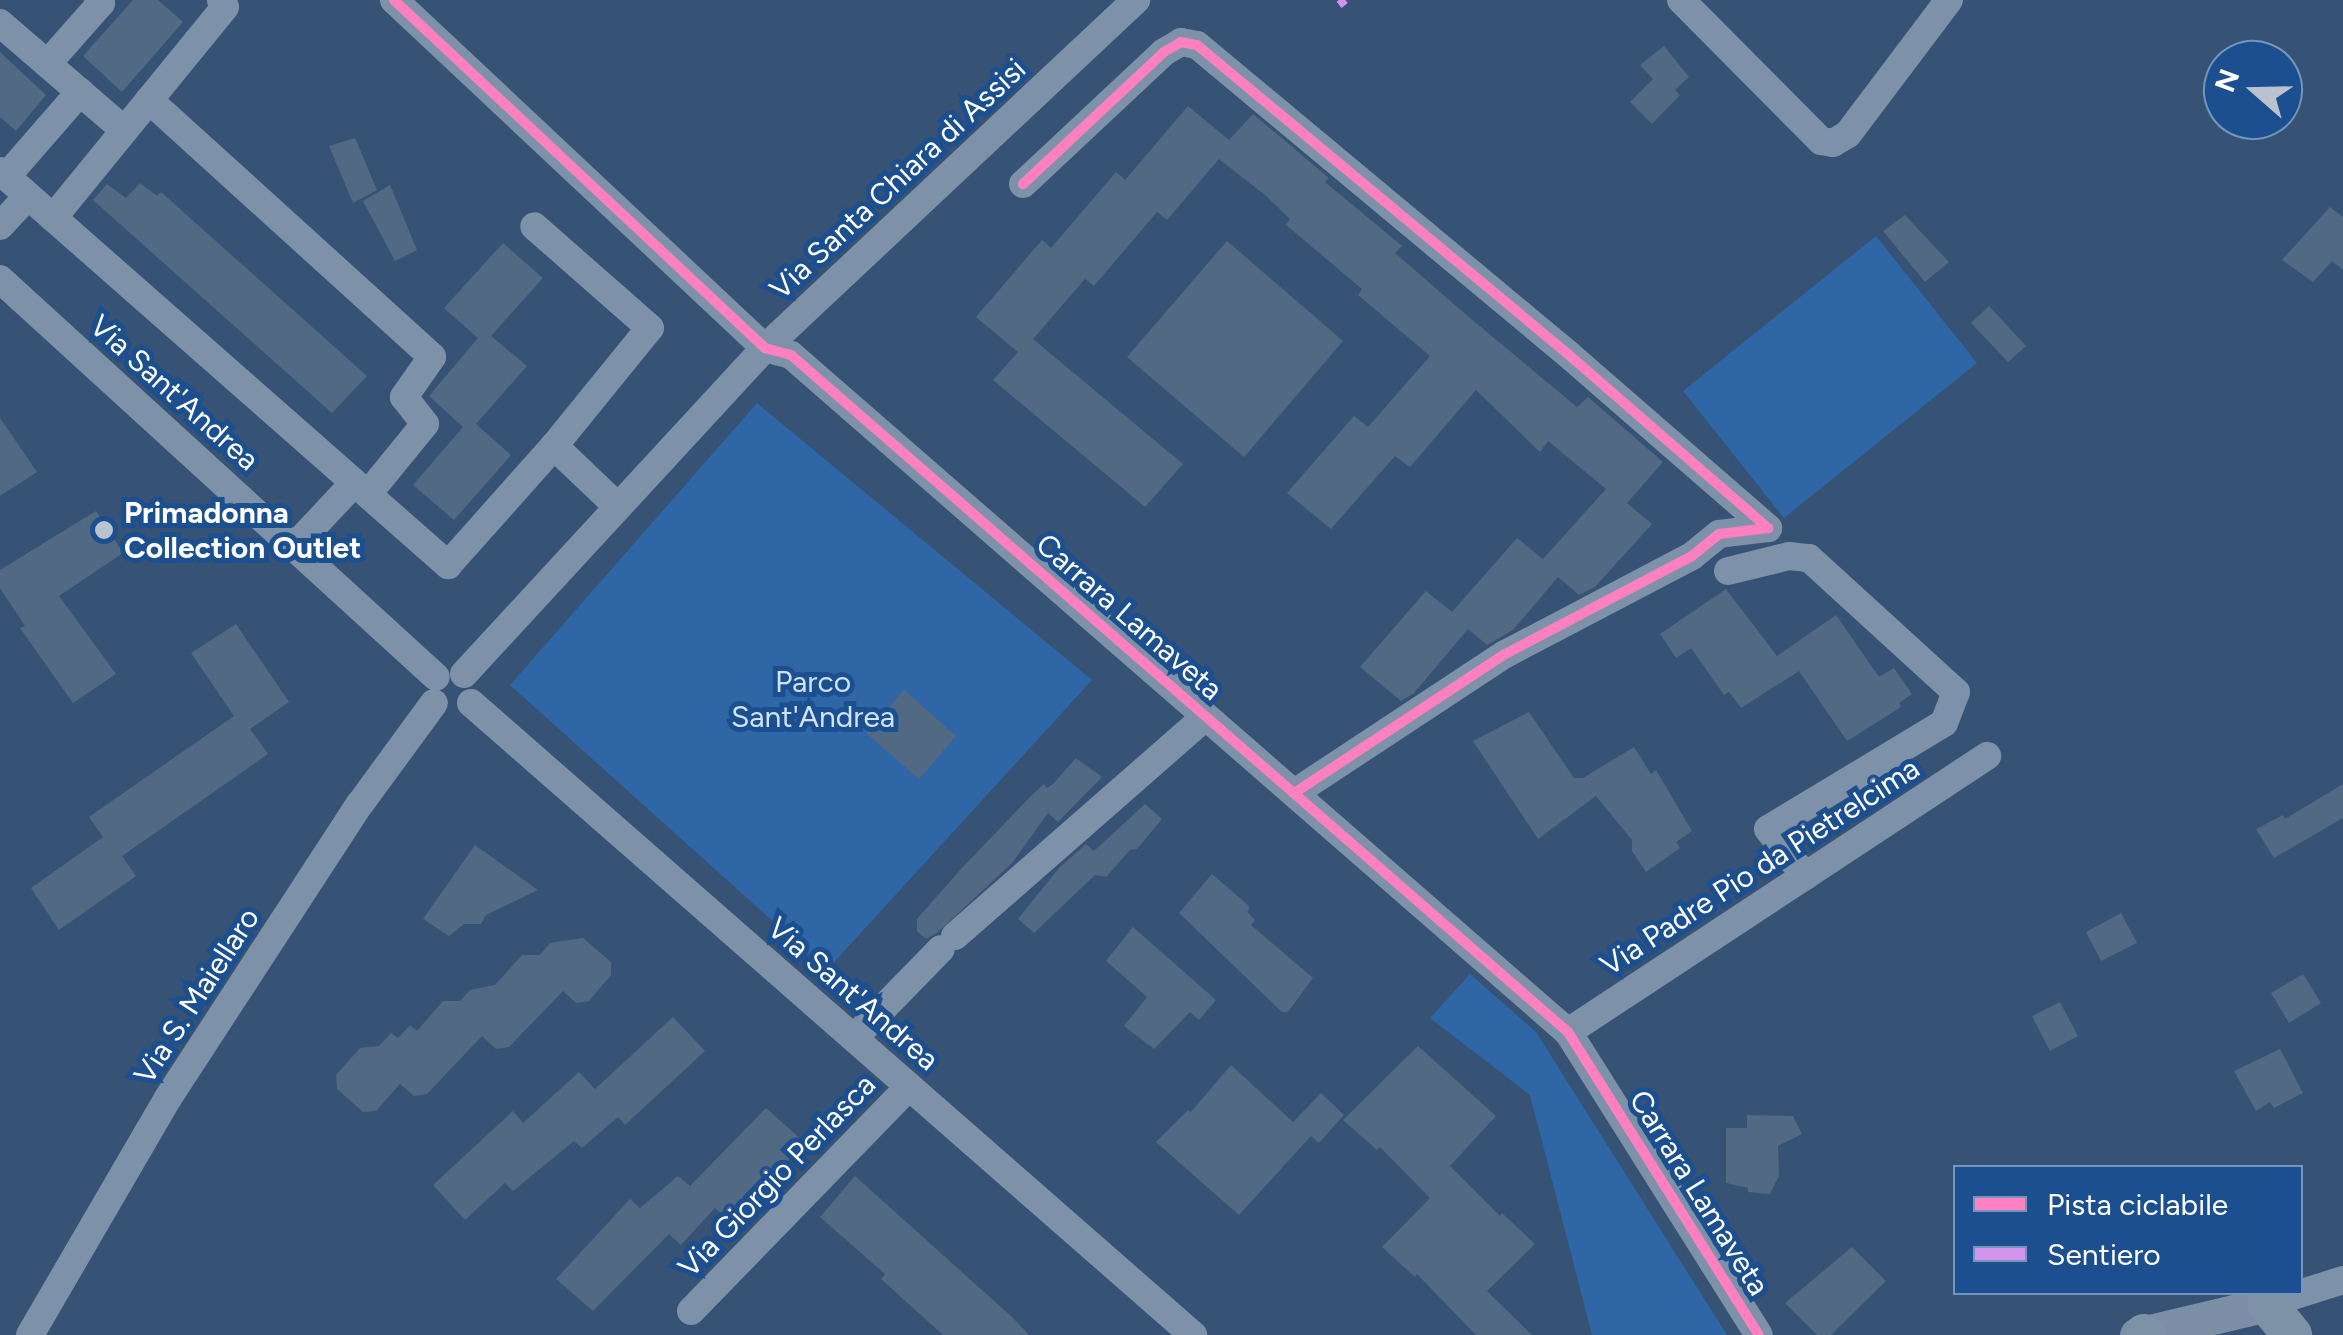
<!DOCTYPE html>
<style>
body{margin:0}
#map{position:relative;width:2343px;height:1335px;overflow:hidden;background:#365274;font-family:Figtree,sans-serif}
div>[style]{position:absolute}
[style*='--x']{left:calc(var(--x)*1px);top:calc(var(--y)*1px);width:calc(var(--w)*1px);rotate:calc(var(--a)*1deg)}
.green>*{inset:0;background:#2f66a5}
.building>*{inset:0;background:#526984}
.minor>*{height:28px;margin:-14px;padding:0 14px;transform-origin:14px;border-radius:14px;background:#7d92a8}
.major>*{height:35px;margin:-17.5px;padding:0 17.5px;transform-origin:17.5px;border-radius:17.5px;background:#7d8ea7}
.highway>*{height:40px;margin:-20px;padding:0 20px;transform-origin:20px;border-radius:20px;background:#7e92a7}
.quiet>*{height:8px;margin-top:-4px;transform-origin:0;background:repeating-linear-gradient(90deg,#d193ec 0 15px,transparent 0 23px)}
.cycleway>*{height:10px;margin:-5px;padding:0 5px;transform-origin:5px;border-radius:5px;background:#ff80c0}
.dots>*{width:28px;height:28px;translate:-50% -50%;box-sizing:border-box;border:5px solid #1b4f8f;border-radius:50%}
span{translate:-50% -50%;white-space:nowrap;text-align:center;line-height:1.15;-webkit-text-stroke:10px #1b4f8f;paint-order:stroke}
.street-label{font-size:30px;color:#fff}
.poi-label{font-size:30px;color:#fff;font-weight:700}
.left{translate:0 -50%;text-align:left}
.park-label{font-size:30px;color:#cfe3fa}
.legend{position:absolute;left:1953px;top:1165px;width:350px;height:130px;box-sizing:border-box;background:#1b4f8f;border:2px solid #7695bc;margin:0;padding:12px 18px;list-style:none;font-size:30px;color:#fff}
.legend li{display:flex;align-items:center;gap:20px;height:50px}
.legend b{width:50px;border:2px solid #7695bc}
.north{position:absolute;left:2203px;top:40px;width:100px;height:100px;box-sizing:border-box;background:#1b4f8f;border:2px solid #7695bc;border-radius:50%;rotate:290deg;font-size:28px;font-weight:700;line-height:40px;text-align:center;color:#fff}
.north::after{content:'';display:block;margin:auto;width:35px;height:45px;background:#b9c2ce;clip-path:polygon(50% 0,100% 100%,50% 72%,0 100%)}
</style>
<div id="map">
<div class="green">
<i style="clip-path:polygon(1876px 236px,1977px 363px,1784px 518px,1683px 391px)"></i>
<i style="clip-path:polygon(757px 403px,1092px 680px,827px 970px,510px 685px)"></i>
<i style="clip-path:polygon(1470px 974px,1536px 1032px,1727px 1335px,1592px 1335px,1530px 1095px,1430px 1018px)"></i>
</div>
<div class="building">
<i style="clip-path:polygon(133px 0,158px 0,183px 22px,122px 92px,83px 56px)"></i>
<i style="clip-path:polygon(1664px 46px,1689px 77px,1675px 90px,1680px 95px,1652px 124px,1630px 102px,1653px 79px,1640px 65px)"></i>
<i style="clip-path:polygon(0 52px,46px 95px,16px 131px,0 117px)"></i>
<i style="clip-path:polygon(1188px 106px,1229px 140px,1253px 114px,1329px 178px,1325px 182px,1402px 246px,1395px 253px,1470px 318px,1577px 407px,1588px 397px,1663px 462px,1627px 503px,1652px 524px,1595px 587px,1579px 595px,1558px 577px,1513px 630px,1487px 645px,1468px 629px,1414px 693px,1401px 701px,1360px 667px,1426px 591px,1452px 612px,1517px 538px,1543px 559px,1606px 489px,1548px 441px,1540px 452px,1476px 390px,1410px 467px,1395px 456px,1331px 529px,1287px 493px,1354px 416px,1368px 427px,1430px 356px,1358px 295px,1362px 289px,1286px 225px,1290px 219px,1265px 195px,1219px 159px,1167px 220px,1157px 212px,1094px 286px,1085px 279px,1033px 339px,1183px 464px,1145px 507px,993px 380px,1018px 352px,976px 317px,1042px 240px,1051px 248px,1116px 172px,1125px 180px)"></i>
<i style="clip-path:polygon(355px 138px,377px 190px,353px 203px,329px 146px)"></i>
<i style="clip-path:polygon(140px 183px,157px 196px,161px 192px,367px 376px,332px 413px,93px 200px,107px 184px,126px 198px)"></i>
<i style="clip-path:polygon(390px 185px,417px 250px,395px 261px,363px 201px)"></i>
<i style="clip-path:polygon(2330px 207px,2343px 217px,2343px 270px,2332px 261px,2313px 282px,2282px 260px)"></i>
<i style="clip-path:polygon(1905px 215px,1949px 262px,1925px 282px,1883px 231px)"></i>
<i style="clip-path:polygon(1227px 241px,1343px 341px,1244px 457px,1127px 357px)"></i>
<i style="clip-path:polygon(503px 243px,543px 278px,491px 336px,527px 366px,476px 424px,511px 455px,454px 520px,413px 485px,463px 427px,429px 396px,478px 338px,444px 308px)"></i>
<i style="clip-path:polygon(1989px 306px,2026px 346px,2008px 362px,1971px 323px)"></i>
<i style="clip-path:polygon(0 418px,37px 472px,0 496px)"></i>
<i style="clip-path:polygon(96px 511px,123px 553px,59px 596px,116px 674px,73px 703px,20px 628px,25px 626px,0 588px,0 570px)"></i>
<i style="clip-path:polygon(1726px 589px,1777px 656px,1836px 615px,1879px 677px,1894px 668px,1912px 694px,1899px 703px,1901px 707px,1847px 741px,1799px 671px,1741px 708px,1729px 692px,1724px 695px,1691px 648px,1676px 658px,1660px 634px)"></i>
<i style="clip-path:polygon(236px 624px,289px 702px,250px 729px,268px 754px,122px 856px,136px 876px,59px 930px,31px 888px,103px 837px,89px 817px,234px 716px,191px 653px)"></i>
<i style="clip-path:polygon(904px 690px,956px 736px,919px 779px,866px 733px)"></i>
<i style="clip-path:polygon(1529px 712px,1574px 778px,1583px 778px,1634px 747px,1651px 774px,1656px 770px,1692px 831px,1676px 842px,1680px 848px,1646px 872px,1632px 851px,1632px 840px,1596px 796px,1538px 839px,1473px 741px)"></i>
<i style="clip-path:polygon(1076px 758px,1102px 777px,1058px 822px,1048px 813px,1012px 863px,938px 932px,926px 939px,917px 931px,917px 919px,961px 869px,1029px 798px,1044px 784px,1047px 788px,1053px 784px)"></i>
<i style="clip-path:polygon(2343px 784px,2343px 818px,2274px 858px,2256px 829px,2283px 815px,2285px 819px)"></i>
<i style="clip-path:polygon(1145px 804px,1162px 819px,1137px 849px,1130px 850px,1106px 877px,1095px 875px,1034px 933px,1018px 919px,1059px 868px,1086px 844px,1094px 851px)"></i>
<i style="clip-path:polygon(475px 845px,538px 890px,486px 915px,481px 924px,464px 924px,449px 936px,423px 919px)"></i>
<i style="clip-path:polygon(1212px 874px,1249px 906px,1248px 913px,1255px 920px,1251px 925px,1313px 978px,1288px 1012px,1282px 1012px,1179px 913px)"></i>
<i style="clip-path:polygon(2121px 913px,2137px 943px,2101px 961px,2086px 932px)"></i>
<i style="clip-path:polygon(1133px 927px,1216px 1000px,1199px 1020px,1190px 1012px,1154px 1049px,1124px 1026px,1147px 997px,1106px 961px)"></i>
<i style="clip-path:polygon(583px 938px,611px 962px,611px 975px,589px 1001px,576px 1003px,563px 991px,509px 1047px,496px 1049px,482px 1036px,427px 1094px,414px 1096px,400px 1084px,376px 1111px,363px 1112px,337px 1089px,336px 1075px,360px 1048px,379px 1046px,391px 1033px,398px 1038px,410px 1025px,417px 1031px,443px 1001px,460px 1001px,470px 990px,495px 985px,522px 955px,540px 955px,550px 943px)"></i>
<i style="clip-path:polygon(2303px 974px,2321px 1003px,2289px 1023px,2271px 993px)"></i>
<i style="clip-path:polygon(2060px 1002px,2078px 1036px,2050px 1051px,2032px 1016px)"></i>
<i style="clip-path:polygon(673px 1017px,705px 1051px,625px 1125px,618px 1117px,582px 1148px,574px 1141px,513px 1191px,505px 1183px,465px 1220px,433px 1185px,513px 1111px,523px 1123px,579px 1072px,595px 1089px)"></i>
<i style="clip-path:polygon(1418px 1046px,1496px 1116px,1450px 1166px,1500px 1216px,1502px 1213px,1535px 1244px,1487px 1291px,1532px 1335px,1476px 1335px,1417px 1274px,1415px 1277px,1382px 1247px,1430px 1198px,1380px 1147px,1377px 1150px,1343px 1120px)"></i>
<i style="clip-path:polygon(2280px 1049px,2303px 1093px,2274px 1108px,2270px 1102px,2256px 1111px,2234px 1071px)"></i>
<i style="clip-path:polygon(1231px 1065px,1293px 1122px,1321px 1093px,1344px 1115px,1319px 1143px,1311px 1136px,1239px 1215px,1156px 1142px,1188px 1110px,1191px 1112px)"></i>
<i style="clip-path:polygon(766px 1108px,804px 1142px,744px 1213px,741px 1210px,730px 1221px,715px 1208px,681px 1245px,669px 1234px,593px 1311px,556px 1279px,630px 1199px,640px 1208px,678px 1176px,690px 1186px)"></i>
<i style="clip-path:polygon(1747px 1115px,1793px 1116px,1802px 1134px,1778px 1146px,1779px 1176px,1770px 1194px,1748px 1192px,1748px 1188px,1726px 1183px,1726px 1128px,1747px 1128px)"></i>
<i style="clip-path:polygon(855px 1176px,1012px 1317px,1029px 1335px,943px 1335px,881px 1279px,885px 1274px,820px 1217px)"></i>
<i style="clip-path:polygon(1852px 1247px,1886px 1281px,1831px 1335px,1817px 1335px,1785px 1303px)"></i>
</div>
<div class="minor">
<i style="--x:394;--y:0;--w:509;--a:43.17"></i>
<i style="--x:765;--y:348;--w:27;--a:15"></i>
<i style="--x:791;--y:355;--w:1031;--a:41.07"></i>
<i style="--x:1568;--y:1032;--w:358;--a:57.8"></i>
<i style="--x:1681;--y:0;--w:199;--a:45.2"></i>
<i style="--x:1821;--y:141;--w:12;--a:9"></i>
<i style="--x:1833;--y:143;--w:17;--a:-31"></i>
<i style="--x:1848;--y:134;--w:168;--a:-53"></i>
<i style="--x:0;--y:23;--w:164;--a:40.8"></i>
<i style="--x:48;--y:63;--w:80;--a:-48.5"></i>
<i style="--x:101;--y:3;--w:4;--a:-135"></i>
<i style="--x:149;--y:100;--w:382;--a:42.2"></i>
<i style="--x:432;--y:357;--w:49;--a:125"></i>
<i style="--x:404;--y:397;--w:34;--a:52"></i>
<i style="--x:425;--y:424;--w:90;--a:129.2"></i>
<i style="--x:0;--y:171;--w:597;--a:41.33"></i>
<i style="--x:448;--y:565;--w:159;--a:-48.3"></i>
<i style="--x:554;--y:446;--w:152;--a:-50.9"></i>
<i style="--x:650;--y:328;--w:154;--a:-138.7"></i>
<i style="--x:6;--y:177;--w:113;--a:-49"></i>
<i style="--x:1023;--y:184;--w:193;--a:-43.1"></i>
<i style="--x:1164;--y:52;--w:20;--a:-30"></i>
<i style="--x:1181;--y:42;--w:16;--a:11"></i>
<i style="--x:1197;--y:45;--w:484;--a:39.8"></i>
<i style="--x:1569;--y:355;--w:264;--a:41"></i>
<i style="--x:1768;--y:528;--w:49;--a:173"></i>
<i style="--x:1719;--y:534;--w:35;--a:141"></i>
<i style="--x:1692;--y:556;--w:211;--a:152.3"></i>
<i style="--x:1505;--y:654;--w:249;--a:146.6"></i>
<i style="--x:53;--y:218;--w:272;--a:-50.8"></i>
<i style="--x:225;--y:7;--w:8;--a:-120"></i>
<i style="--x:0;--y:226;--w:41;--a:-47"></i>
<i style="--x:0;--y:279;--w:590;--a:42.39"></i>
<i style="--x:554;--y:446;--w:88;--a:43.6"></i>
<i style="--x:294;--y:547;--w:88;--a:-46.8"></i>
<i style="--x:1728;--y:571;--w:63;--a:-13.8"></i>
<i style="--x:1789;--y:556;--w:20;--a:6"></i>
<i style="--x:1809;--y:558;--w:199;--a:42.4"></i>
<i style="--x:1956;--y:692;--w:33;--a:111"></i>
<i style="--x:1944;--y:723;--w:205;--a:148.9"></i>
<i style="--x:1768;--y:829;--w:60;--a:51.8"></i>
<i style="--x:464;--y:674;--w:444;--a:-47.3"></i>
<i style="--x:765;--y:348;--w:509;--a:-43.17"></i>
<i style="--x:471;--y:703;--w:960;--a:41.2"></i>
<i style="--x:955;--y:936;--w:332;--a:-41.2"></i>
<i style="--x:1568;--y:1032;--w:502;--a:-33.37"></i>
<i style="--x:854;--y:1038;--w:124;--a:-45.7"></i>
<i style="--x:2267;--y:1304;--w:80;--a:-17.5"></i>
<i style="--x:691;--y:1311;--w:313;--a:-45.8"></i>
<i style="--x:30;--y:1335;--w:274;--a:-59.8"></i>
<i style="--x:168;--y:1098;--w:351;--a:-56.9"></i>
<i style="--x:360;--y:804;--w:125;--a:-53.8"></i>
</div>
<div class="major">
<i style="--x:2137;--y:1335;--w:134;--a:-13.4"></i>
</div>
<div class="highway">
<i style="--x:2267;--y:1304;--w:40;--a:51"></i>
<i style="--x:2144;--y:1334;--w:2;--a:27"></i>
</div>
<div class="quiet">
<i style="--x:1339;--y:5;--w:8;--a:-40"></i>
</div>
<div class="cycleway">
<i style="--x:394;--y:0;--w:509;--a:43.17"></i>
<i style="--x:765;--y:348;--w:27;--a:15"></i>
<i style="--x:791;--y:355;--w:1031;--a:41.07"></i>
<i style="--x:1568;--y:1032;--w:358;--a:57.8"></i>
<i style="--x:1023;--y:184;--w:193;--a:-43.1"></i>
<i style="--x:1164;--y:52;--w:20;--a:-30"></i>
<i style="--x:1181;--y:42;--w:16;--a:11"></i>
<i style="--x:1197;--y:45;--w:484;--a:39.8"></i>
<i style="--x:1569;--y:355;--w:264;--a:41"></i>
<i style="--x:1768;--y:528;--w:49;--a:173"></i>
<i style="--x:1719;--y:534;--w:35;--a:141"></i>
<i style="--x:1692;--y:556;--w:211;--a:152.3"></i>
<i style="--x:1505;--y:654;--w:249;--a:146.6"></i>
</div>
<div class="dots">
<i style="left:104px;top:530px;background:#b9c2ce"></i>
</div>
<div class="street-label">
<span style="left:898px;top:179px;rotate:-43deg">Via Santa Chiara di Assisi</span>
<span style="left:174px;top:393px;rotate:42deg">Via Sant'Andrea</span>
<span style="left:1129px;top:617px;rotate:41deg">Carrara Lamaveta</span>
<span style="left:1760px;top:867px;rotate:-33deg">Via Padre Pio da Pietrelcima</span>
<span style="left:853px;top:994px;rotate:41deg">Via Sant'Andrea</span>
<span style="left:197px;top:996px;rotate:-57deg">Via S. Maiellaro</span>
<span style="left:777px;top:1176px;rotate:-46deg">Via Giorgio Perlasca</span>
<span style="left:1699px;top:1193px;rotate:58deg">Carrara Lamaveta</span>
</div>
<div class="poi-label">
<span class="left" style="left:124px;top:530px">Primadonna<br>Collection Outlet</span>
</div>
<div class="park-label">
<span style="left:813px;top:699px">Parco<br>Sant'Andrea</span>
</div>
<ul class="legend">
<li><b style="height:12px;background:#ff80c0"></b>Pista ciclabile</li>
<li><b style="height:12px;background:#d193ec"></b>Sentiero</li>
</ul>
<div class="north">N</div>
</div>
